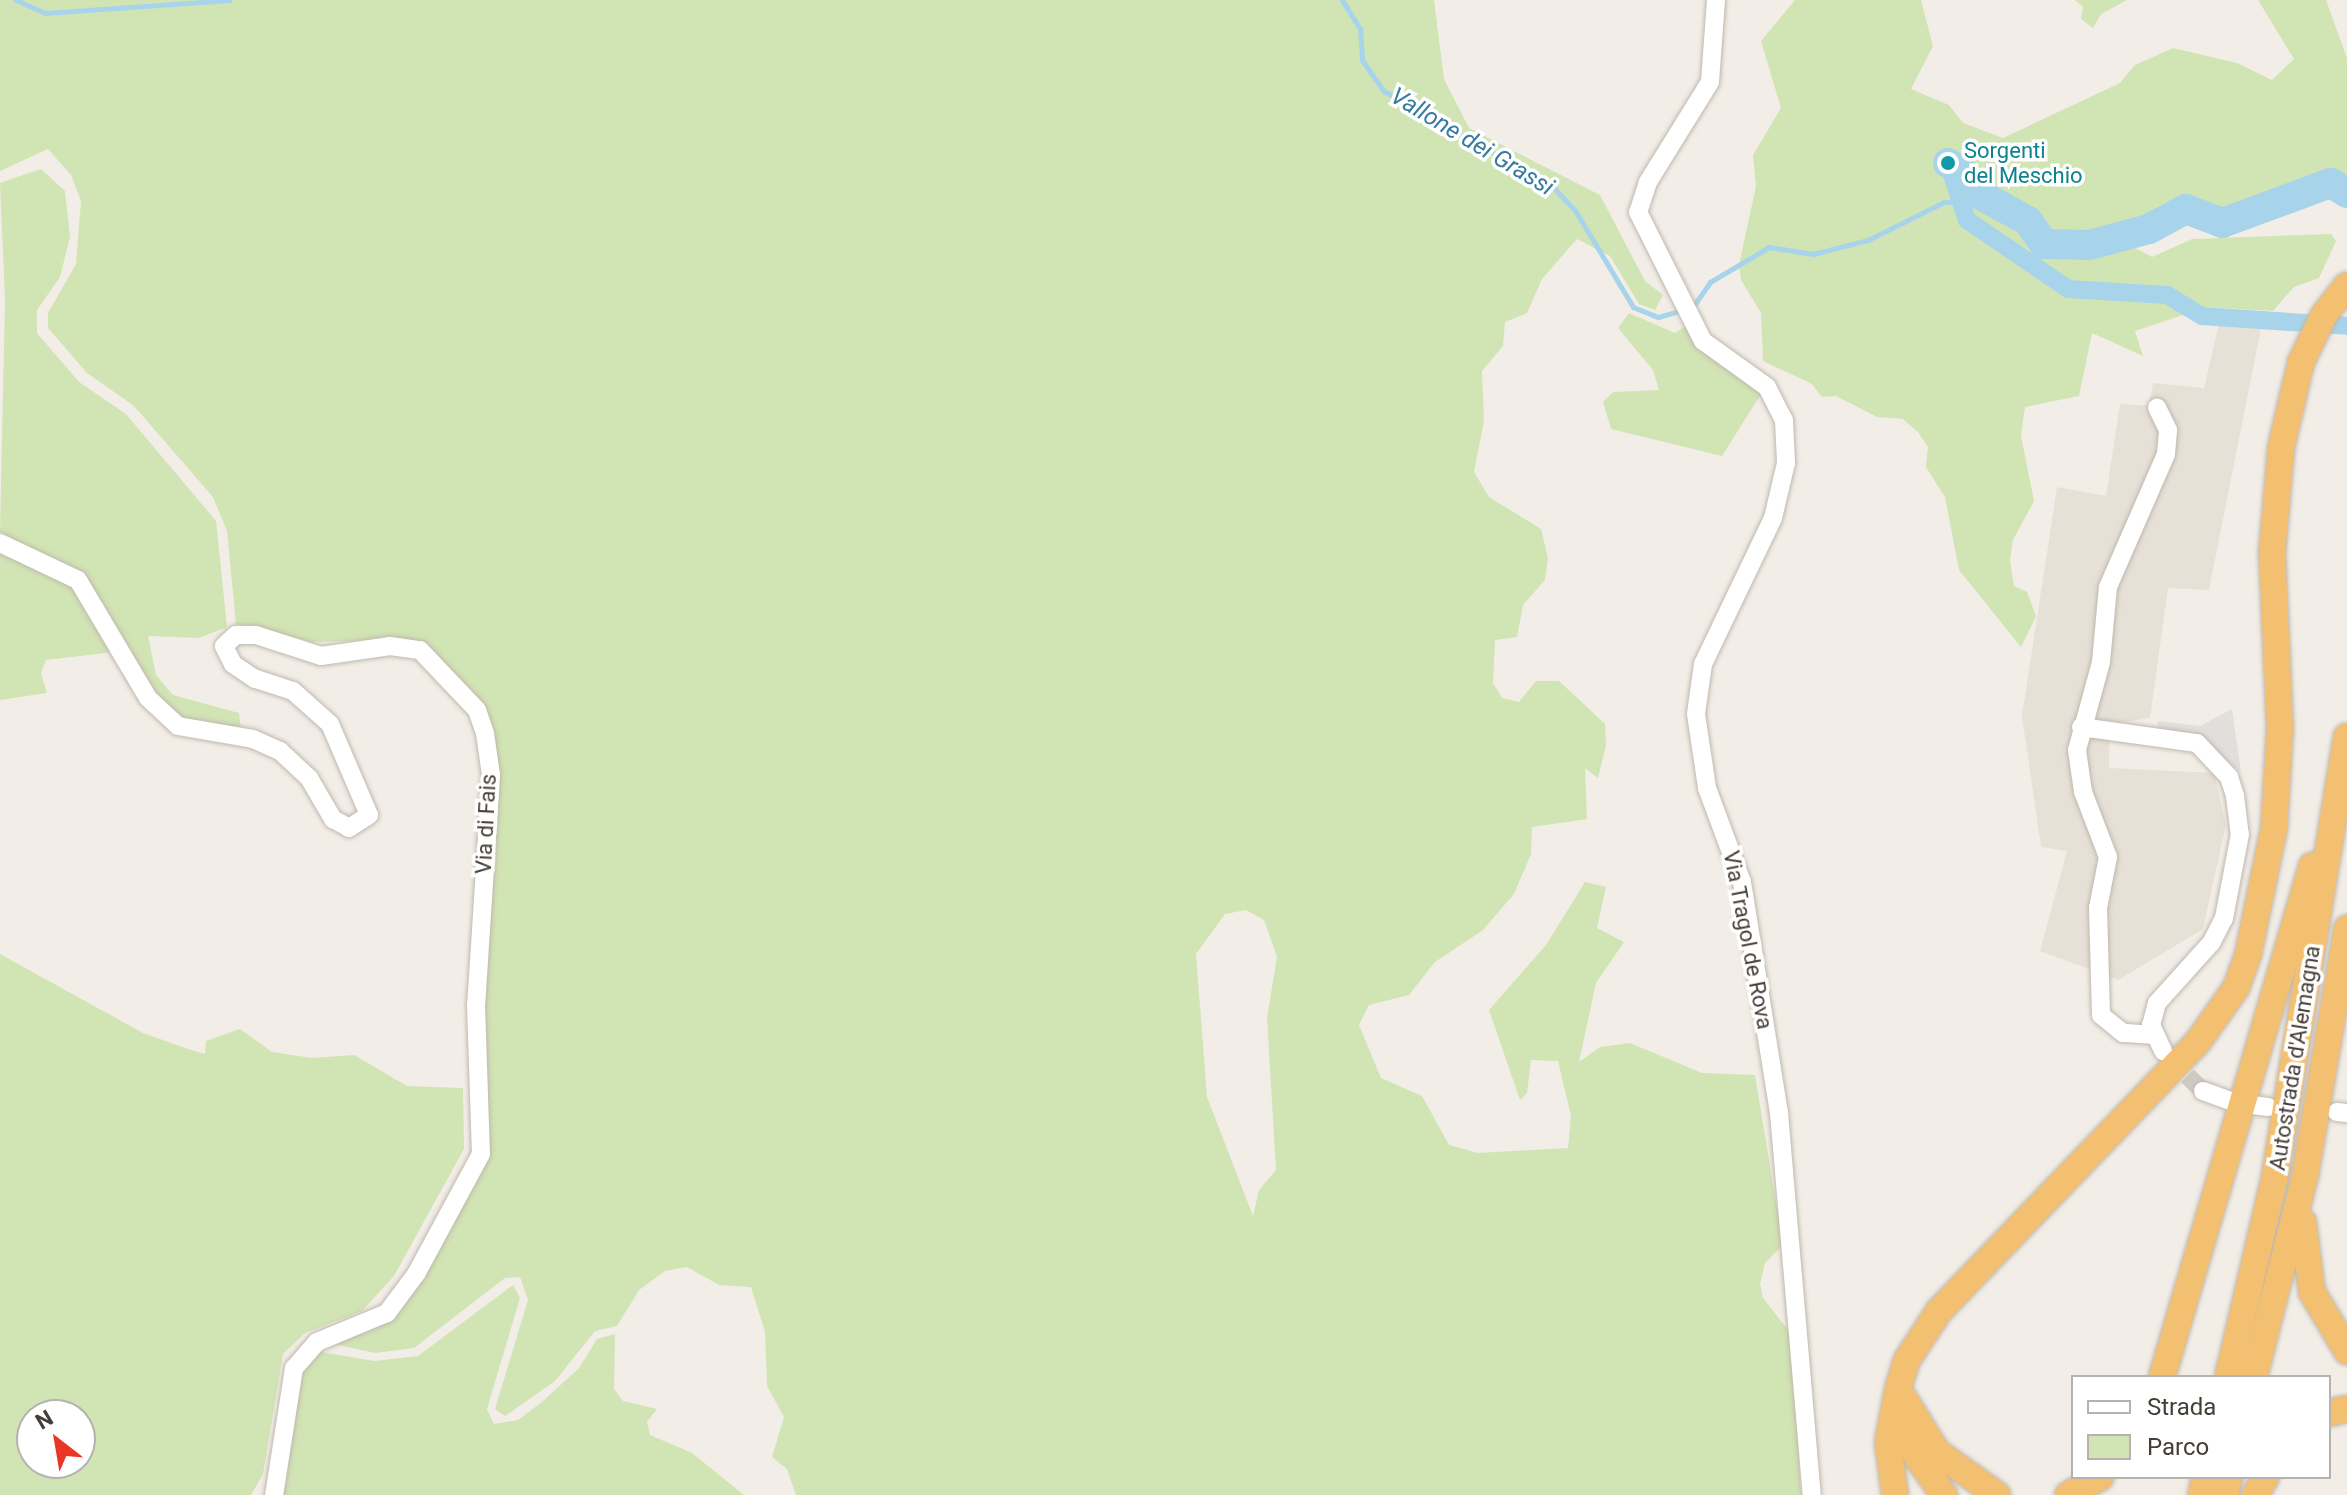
<!DOCTYPE html>
<style>
body{margin:0}
#map{position:relative;width:2347px;height:1495px;overflow:hidden;background:#f2eee7;font-family:Roboto,sans-serif}
div>[style]{position:absolute}
[style*='--x']{left:calc(var(--x)*1px);top:calc(var(--y)*1px);width:calc(var(--w)*1px);rotate:calc(var(--a)*1deg)}
.residential>*{inset:0;background:#e6e0d6}
.green>*{inset:0;background:#d1e4b3}
.parking>*{inset:0;background:#e1dfdc}
.stream>*{height:5px;margin:-2.5px;padding:0 2.5px;transform-origin:2.5px;border-radius:2.5px;background:#a8d4eb}
.canal>*{height:18px;margin:-9px;padding:0 9px;transform-origin:9px;border-radius:9px;background:#a8d4eb}
.river>*{height:30px;margin:-15px;padding:0 15px;transform-origin:15px;border-radius:15px;background:#a8d4eb}
.minor-tunnel>*{height:18px;margin-top:-9px;transform-origin:0;background:repeating-linear-gradient(90deg,#cfcbc4 0 18px,transparent 0 27px)}
.roads{filter:drop-shadow(0 0 2px #c0b8ae) drop-shadow(0 0 2px #c0b8ae)}
.minor>*{height:18px;margin:-9px;padding:0 9px;transform-origin:9px;border-radius:9px;background:#fff}
.highway>*{height:26px;margin:-13px;padding:0 13px;transform-origin:13px;border-radius:13px;background:#f3bf71}
.dots>*{width:22px;height:22px;translate:-50% -50%;box-sizing:border-box;border:4px solid #fff;border-radius:50%}
span{translate:-50% -50%;white-space:nowrap;text-align:center;line-height:1.15;-webkit-text-stroke:7px #fff;paint-order:stroke}
.culture-label{font-size:22px;color:#0d838f}
.left{translate:0 -50%;text-align:left}
.street-label{font-size:22px;color:#453e37}
.water-label{font-size:24px;color:#367ba1;font-style:italic}
.legend{position:absolute;left:2071px;top:1375px;width:260px;height:104px;box-sizing:border-box;background:#fff;border:2px solid #b5b2af;margin:0;padding:10px 14px;list-style:none;font-size:24px;color:#453e37}
.legend li{display:flex;align-items:center;gap:16px;height:40px}
.legend b{width:40px;border:2px solid #b5b2af}
.north{position:absolute;left:16px;top:1399px;width:80px;height:80px;box-sizing:border-box;background:#fff;border:2px solid #b5b2af;border-radius:50%;rotate:329deg;font-size:22px;font-weight:700;line-height:32px;text-align:center;color:#453e37}
.north::after{content:'';display:block;margin:auto;width:28px;height:36px;background:#ea3626;clip-path:polygon(50% 0,100% 100%,50% 72%,0 100%)}
</style>
<div id="map">
<div class="residential">
<i style="clip-path:polygon(2219px 324px,2261px 328px,2209px 590px,2168px 588px,2150px 718px,2110px 724px,2109px 768px,2214px 773px,2226px 825px,2203px 929px,2118px 980px,2040px 951px,2067px 851px,2041px 847px,2022px 716px,2057px 487px,2106px 496px,2120px 404px,2149px 406px,2153px 383px,2204px 388px)"></i>
</div>
<div class="green">
<i style="clip-path:polygon(evenodd,0 0,1434px 0,1444px 79px,1469px 128px,1600px 195px,1645px 281px,1663px 295px,1655px 310px,1639px 304px,1610px 256px,1577px 239px,1542px 279px,1527px 313px,1505px 322px,1503px 346px,1482px 371px,1484px 421px,1474px 472px,1489px 497px,1541px 529px,1548px 558px,1545px 580px,1523px 605px,1517px 637px,1495px 640px,1493px 683px,1502px 698px,1519px 702px,1536px 681px,1559px 681px,1605px 724px,1606px 746px,1598px 778px,1585px 768px,1587px 819px,1532px 827px,1531px 854px,1514px 894px,1483px 930px,1435px 962px,1409px 995px,1369px 1005px,1359px 1025px,1381px 1078px,1422px 1096px,1449px 1145px,1478px 1153px,1568px 1148px,1571px 1116px,1558px 1061px,1531px 1060px,1527px 1093px,1520px 1100px,1489px 1010px,1546px 945px,1585px 882px,1606px 887px,1597px 928px,1624px 942px,1596px 983px,1579px 1062px,1600px 1047px,1630px 1043px,1702px 1073px,1755px 1075px,1783px 1245px,1765px 1263px,1760px 1284px,1763px 1298px,1792px 1335px,1801px 1495px,796px 1495px,787px 1469px,772px 1457px,784px 1417px,767px 1386px,765px 1332px,751px 1287px,719px 1285px,687px 1267px,665px 1271px,639px 1290px,617px 1326px,595px 1331px,555px 1381px,505px 1416px,495px 1409px,528px 1300px,520px 1277px,505px 1278px,414px 1348px,375px 1353px,320px 1341px,385px 1309px,476px 1154px,486px 739px,421px 644px,409px 639px,312px 642px,236px 624px,227px 531px,213px 497px,134px 406px,87px 373px,48px 328px,48px 313px,76px 264px,81px 201px,71px 175px,48px 149px,0 171px,0 0,1246px 910px,1264px 920px,1277px 957px,1267px 1018px,1276px 1170px,1259px 1190px,1253px 1216px,1207px 1097px,1196px 954px,1225px 914px,1246px 910px)"></i>
<i style="clip-path:polygon(1795px 0,1921px 0,1933px 46px,1911px 89px,1949px 105px,1963px 123px,2003px 138px,2120px 83px,2135px 65px,2173px 48px,2237px 63px,2272px 80px,2294px 59px,2258px 0,2326px 0,2347px 58px,2347px 177px,2238px 222px,2226px 224px,2186px 209px,2128px 232px,2135px 248px,2152px 257px,2192px 239px,2331px 234px,2336px 241px,2319px 278px,2294px 287px,2273px 311px,2188px 306px,2186px 314px,2135px 331px,2143px 356px,2092px 333px,2079px 396px,2025px 407px,2021px 436px,2034px 501px,2013px 540px,2010px 560px,2014px 586px,2027px 592px,2036px 616px,2021px 647px,1959px 570px,1945px 497px,1926px 467px,1928px 447px,1918px 432px,1903px 419px,1877px 417px,1836px 396px,1822px 397px,1812px 384px,1763px 361px,1761px 313px,1741px 280px,1739px 265px,1756px 186px,1753px 155px,1781px 108px,1761px 41px)"></i>
<i style="clip-path:polygon(2075px 0,2127px 0,2101px 14px,2093px 28px,2081px 19px,2083px 7px)"></i>
<i style="clip-path:polygon(41px 169px,65px 191px,70px 237px,60px 277px,37px 310px,37px 333px,79px 382px,126px 414px,216px 521px,227px 627px,199px 638px,148px 636px,156px 675px,173px 695px,239px 713px,241px 729px,185px 718px,163px 706px,90px 584px,0 532px,5px 300px,0 183px)"></i>
<i style="clip-path:polygon(1629px 313px,1675px 333px,1686px 326px,1696px 345px,1763px 391px,1722px 456px,1611px 429px,1603px 402px,1613px 392px,1659px 390px,1653px 370px,1618px 328px)"></i>
<i style="clip-path:polygon(0 547px,76px 589px,114px 652px,46px 660px,41px 673px,47px 693px,0 700px)"></i>
<i style="clip-path:polygon(evenodd,0 954px,143px 1033px,191px 1050px,205px 1054px,206px 1041px,240px 1029px,272px 1052px,312px 1058px,354px 1055px,407px 1086px,463px 1088px,464px 1149px,394px 1276px,362px 1311px,305px 1333px,283px 1354px,263px 1474px,251px 1495px,0 1495px,0 954px,32px 1415px,80px 1415px,80px 1463px,32px 1463px,32px 1415px)"></i>
<i style="clip-path:polygon(513px 1285px,520px 1298px,487px 1409px,494px 1424px,518px 1420px,542px 1402px,579px 1368px,597px 1339px,615px 1334px,614px 1389px,623px 1401px,657px 1409px,647px 1422px,650px 1435px,692px 1453px,744px 1495px,273px 1495px,287px 1397px,309px 1350px,374px 1361px,418px 1356px)"></i>
</div>
<div class="parking">
<i style="clip-path:polygon(2232px 709px,2241px 772px,2198px 735px,2157px 729px,2158px 721px,2200px 726px)"></i>
</div>
<div class="stream">
<i style="--x:16;--y:0;--w:32;--a:24"></i>
<i style="--x:45;--y:13;--w:185;--a:-4"></i>
<i style="--x:1342;--y:0;--w:34;--a:58"></i>
<i style="--x:1360;--y:29;--w:31;--a:86"></i>
<i style="--x:1362;--y:60;--w:38;--a:55"></i>
<i style="--x:1384;--y:91;--w:194;--a:29.6"></i>
<i style="--x:1553;--y:187;--w:34;--a:47"></i>
<i style="--x:1576;--y:212;--w:111;--a:59"></i>
<i style="--x:1633;--y:307;--w:27;--a:22"></i>
<i style="--x:1658;--y:317;--w:26;--a:-16"></i>
<i style="--x:1692;--y:308;--w:32;--a:-55"></i>
<i style="--x:1710;--y:282;--w:69;--a:-30.7"></i>
<i style="--x:1769;--y:247;--w:45;--a:9"></i>
<i style="--x:1813;--y:254;--w:57;--a:-14.3"></i>
<i style="--x:1868;--y:240;--w:85;--a:-26.6"></i>
<i style="--x:1944;--y:202;--w:49;--a:0"></i>
</div>
<div class="canal">
<i style="--x:1948;--y:163;--w:60;--a:71.6"></i>
<i style="--x:1967;--y:220;--w:122;--a:34.3"></i>
<i style="--x:2068;--y:289;--w:99;--a:3.5"></i>
<i style="--x:2167;--y:295;--w:41;--a:31"></i>
<i style="--x:2202;--y:316;--w:145;--a:3.9"></i>
</div>
<div class="river">
<i style="--x:1948;--y:163;--w:16;--a:30"></i>
<i style="--x:1962;--y:171;--w:27;--a:56"></i>
<i style="--x:1977;--y:193;--w:58;--a:28.8"></i>
<i style="--x:2028;--y:221;--w:28;--a:55"></i>
<i style="--x:2044;--y:244;--w:45;--a:1.3"></i>
<i style="--x:2089;--y:245;--w:62;--a:-14.9"></i>
<i style="--x:2149;--y:229;--w:42;--a:-28.4"></i>
<i style="--x:2186;--y:209;--w:39;--a:21"></i>
<i style="--x:2222;--y:223;--w:116;--a:-20.2"></i>
<i style="--x:2331;--y:183;--w:19;--a:32"></i>
</div>
<div class="minor-tunnel">
<i style="--x:2168;--y:1057;--w:49;--a:44.2"></i>
</div>
<div class="roads">
<div class="minor">
<i style="--x:1716;--y:0;--w:82;--a:94.2"></i>
<i style="--x:1710;--y:82;--w:118;--a:121.8"></i>
<i style="--x:1648;--y:182;--w:32;--a:108"></i>
<i style="--x:1638;--y:212;--w:144;--a:63.3"></i>
<i style="--x:1703;--y:341;--w:79;--a:35.7"></i>
<i style="--x:1767;--y:387;--w:37;--a:63"></i>
<i style="--x:1784;--y:420;--w:43;--a:87.3"></i>
<i style="--x:1786;--y:463;--w:57;--a:103.3"></i>
<i style="--x:1773;--y:518;--w:162;--a:115.6"></i>
<i style="--x:1703;--y:664;--w:50;--a:98"></i>
<i style="--x:1696;--y:714;--w:75;--a:81.5"></i>
<i style="--x:1707;--y:788;--w:100;--a:69.6"></i>
<i style="--x:1742;--y:882;--w:234;--a:80.9"></i>
<i style="--x:1779;--y:1113;--w:383;--a:85.1"></i>
<i style="--x:0;--y:543;--w:86;--a:25.4"></i>
<i style="--x:78;--y:580;--w:137;--a:59.3"></i>
<i style="--x:148;--y:698;--w:41;--a:43"></i>
<i style="--x:178;--y:726;--w:76;--a:9.8"></i>
<i style="--x:253;--y:739;--w:30;--a:24"></i>
<i style="--x:280;--y:751;--w:40;--a:43"></i>
<i style="--x:309;--y:778;--w:48;--a:59.7"></i>
<i style="--x:333;--y:819;--w:18;--a:29"></i>
<i style="--x:349;--y:828;--w:24;--a:-33"></i>
<i style="--x:369;--y:815;--w:99;--a:-113.2"></i>
<i style="--x:330;--y:724;--w:50;--a:-138.3"></i>
<i style="--x:293;--y:691;--w:40;--a:-162"></i>
<i style="--x:255;--y:679;--w:27;--a:-146"></i>
<i style="--x:233;--y:664;--w:20;--a:-117"></i>
<i style="--x:224;--y:646;--w:16;--a:-43"></i>
<i style="--x:236;--y:635;--w:20;--a:0"></i>
<i style="--x:256;--y:635;--w:68;--a:17.9"></i>
<i style="--x:321;--y:656;--w:70;--a:-8.2"></i>
<i style="--x:390;--y:646;--w:30;--a:8"></i>
<i style="--x:420;--y:650;--w:83;--a:46.5"></i>
<i style="--x:477;--y:710;--w:24;--a:71"></i>
<i style="--x:485;--y:733;--w:42;--a:81.9"></i>
<i style="--x:491;--y:775;--w:230;--a:93.7"></i>
<i style="--x:476;--y:1005;--w:149;--a:88.1"></i>
<i style="--x:481;--y:1154;--w:136;--a:118.4"></i>
<i style="--x:416;--y:1274;--w:49;--a:126.6"></i>
<i style="--x:387;--y:1313;--w:76;--a:157.5"></i>
<i style="--x:317;--y:1342;--w:35;--a:131"></i>
<i style="--x:294;--y:1368;--w:129;--a:98.9"></i>
<i style="--x:2081;--y:727;--w:117;--a:7.9"></i>
<i style="--x:2197;--y:743;--w:47;--a:46.7"></i>
<i style="--x:2229;--y:777;--w:20;--a:72"></i>
<i style="--x:2235;--y:796;--w:38;--a:83"></i>
<i style="--x:2240;--y:834;--w:86;--a:100.8"></i>
<i style="--x:2224;--y:918;--w:28;--a:117"></i>
<i style="--x:2211;--y:943;--w:81;--a:132"></i>
<i style="--x:2157;--y:1003;--w:23;--a:105"></i>
<i style="--x:2151;--y:1025;--w:29;--a:65"></i>
<i style="--x:2154;--y:1035;--w:31;--a:-176"></i>
<i style="--x:2123;--y:1033;--w:28;--a:-141"></i>
<i style="--x:2101;--y:1015;--w:107;--a:-91.6"></i>
<i style="--x:2098;--y:908;--w:52;--a:-78.9"></i>
<i style="--x:2108;--y:857;--w:70;--a:-111"></i>
<i style="--x:2083;--y:792;--w:42;--a:-98.1"></i>
<i style="--x:2077;--y:750;--w:91;--a:-74.7"></i>
<i style="--x:2101;--y:662;--w:75;--a:-84.7"></i>
<i style="--x:2108;--y:587;--w:145;--a:-66.4"></i>
<i style="--x:2166;--y:454;--w:24;--a:-85"></i>
<i style="--x:2168;--y:430;--w:25;--a:-116"></i>
<i style="--x:2203;--y:1091;--w:30;--a:20"></i>
<i style="--x:2252;--y:1105;--w:16;--a:7"></i>
<i style="--x:2337;--y:1112;--w:10;--a:6"></i>
</div>
<div class="highway">
<i style="--x:2303;--y:1222;--w:71;--a:82.7"></i>
<i style="--x:2312;--y:1292;--w:69;--a:59.3"></i>
<i style="--x:2162;--y:1377;--w:533;--a:-73.64"></i>
<i style="--x:2228;--y:1377;--w:201;--a:-76.8"></i>
<i style="--x:2274;--y:1181;--w:450;--a:-80.7"></i>
<i style="--x:2254;--y:1377;--w:207;--a:-75.8"></i>
<i style="--x:2305;--y:1176;--w:251;--a:-80.3"></i>
<i style="--x:1898;--y:1389;--w:74;--a:58.2"></i>
<i style="--x:1937;--y:1452;--w:74;--a:35.6"></i>
<i style="--x:2329;--y:1413;--w:18;--a:-13"></i>
<i style="--x:1904;--y:1424;--w:35;--a:68"></i>
<i style="--x:1917;--y:1457;--w:47;--a:54.6"></i>
<i style="--x:1895;--y:1495;--w:53;--a:-97.5"></i>
<i style="--x:1888;--y:1442;--w:54;--a:-79.3"></i>
<i style="--x:1898;--y:1389;--w:30;--a:-73"></i>
<i style="--x:1907;--y:1360;--w:59;--a:-56.9"></i>
<i style="--x:1939;--y:1311;--w:372;--a:-46.1"></i>
<i style="--x:2197;--y:1043;--w:67;--a:-54.7"></i>
<i style="--x:2236;--y:988;--w:35;--a:-70"></i>
<i style="--x:2248;--y:955;--w:130;--a:-78.4"></i>
<i style="--x:2274;--y:828;--w:100;--a:-86.6"></i>
<i style="--x:2280;--y:728;--w:174;--a:-92.6"></i>
<i style="--x:2272;--y:554;--w:106;--a:-85.1"></i>
<i style="--x:2281;--y:448;--w:88;--a:-76.9"></i>
<i style="--x:2301;--y:362;--w:52;--a:-63.9"></i>
<i style="--x:2324;--y:315;--w:37;--a:-52"></i>
<i style="--x:2068;--y:1495;--w:37;--a:-29"></i>
<i style="--x:2201;--y:1495;--w:18;--a:-77"></i>
<i style="--x:2225;--y:1495;--w:18;--a:-77"></i>
<i style="--x:2255;--y:1495;--w:21;--a:-59"></i>
</div>
</div>
<div class="dots">
<i style="left:1948px;top:163px;background:#0f9aa8"></i>
</div>
<div class="culture-label">
<span class="left" style="left:1964px;top:163px">Sorgenti<br>del Meschio</span>
</div>
<div class="street-label">
<span style="left:486px;top:824px;rotate:-87deg">Via di Fais</span>
<span style="left:1748px;top:940px;rotate:79deg">Via Tragol de Rova</span>
<span style="left:2295px;top:1058px;rotate:-81deg">Autostrada d'Alemagna</span>
</div>
<div class="water-label">
<span style="left:1472px;top:142px;rotate:31deg">Vallone dei Grassi</span>
</div>
<ul class="legend">
<li><b style="height:10px;background:#fff"></b>Strada</li>
<li><b style="height:22px;background:#d1e4b3"></b>Parco</li>
</ul>
<div class="north">N</div>
</div>
